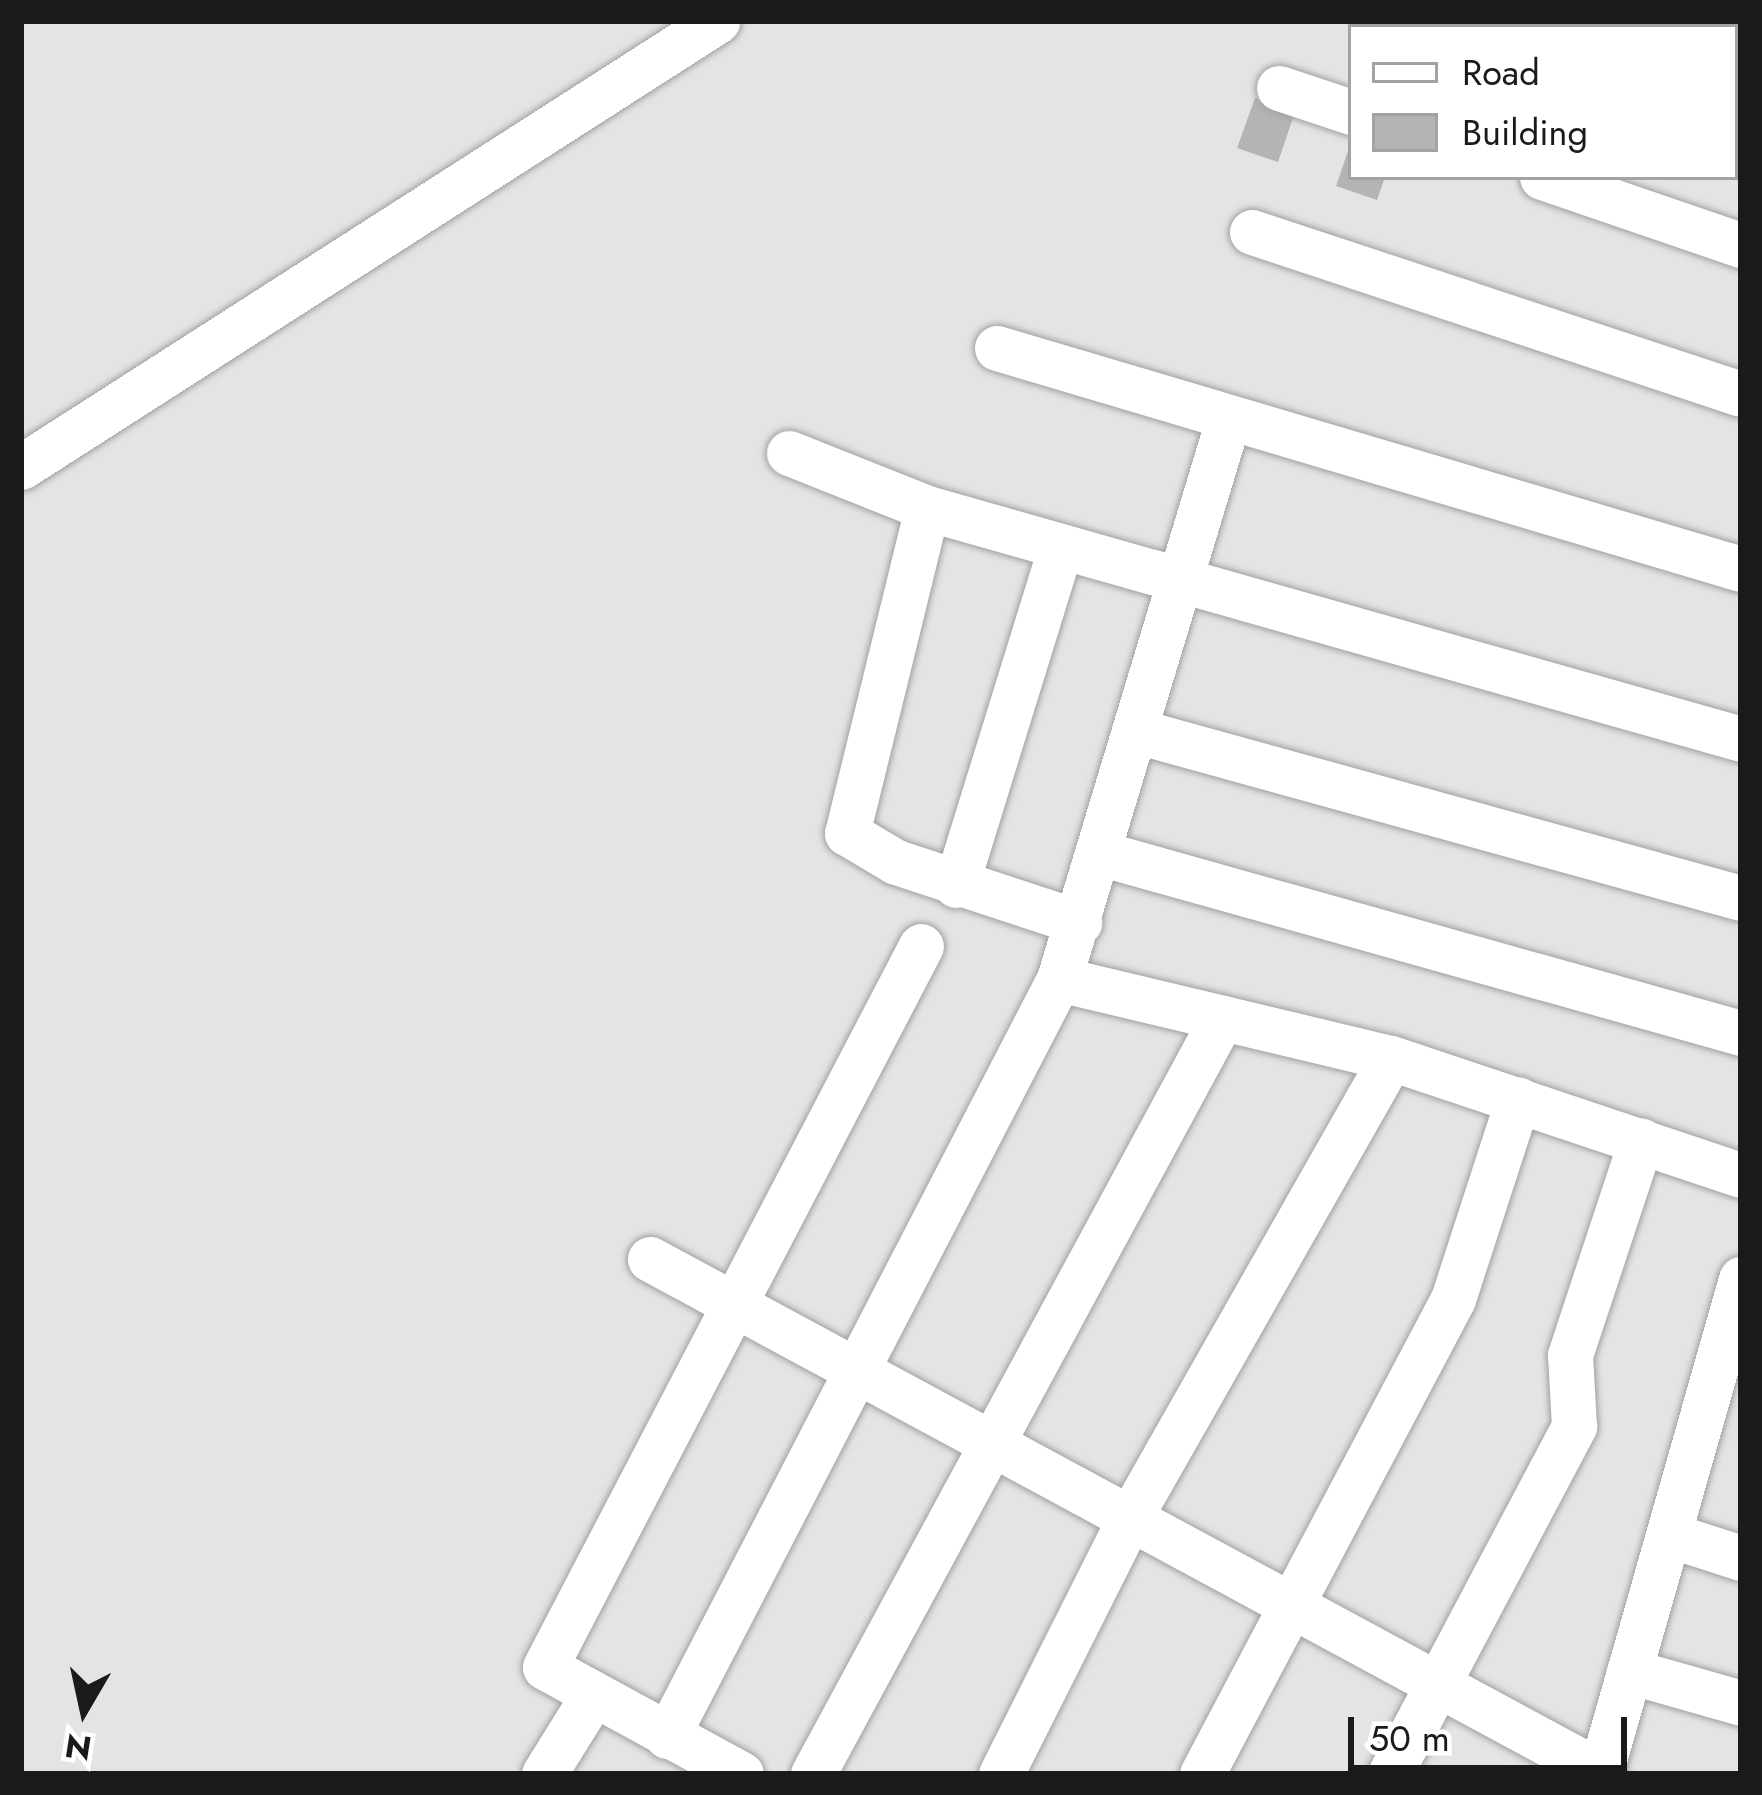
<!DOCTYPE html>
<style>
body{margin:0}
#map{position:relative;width:1762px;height:1795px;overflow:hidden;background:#e3e4e6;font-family:Jost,sans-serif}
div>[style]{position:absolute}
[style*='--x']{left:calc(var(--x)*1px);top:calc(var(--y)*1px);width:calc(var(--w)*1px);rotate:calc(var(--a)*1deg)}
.building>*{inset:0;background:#b5b4b2}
.roads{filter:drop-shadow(0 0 3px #a0a2a3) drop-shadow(0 0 3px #a0a2a3)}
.minor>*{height:45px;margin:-22.5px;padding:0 22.5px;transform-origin:22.5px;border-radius:22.5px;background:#fff}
span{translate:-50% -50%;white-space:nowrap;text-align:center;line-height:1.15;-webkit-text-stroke:10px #fff;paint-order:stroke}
.frame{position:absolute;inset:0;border:24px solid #1a1a1b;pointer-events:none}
.legend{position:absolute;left:1348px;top:24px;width:390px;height:156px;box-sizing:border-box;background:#fff;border:3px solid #a3a3a4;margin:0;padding:15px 21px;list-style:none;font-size:36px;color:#1a1a1b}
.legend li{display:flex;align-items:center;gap:24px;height:60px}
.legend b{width:60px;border:3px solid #a3a3a4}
.north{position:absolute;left:24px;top:1651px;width:120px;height:120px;-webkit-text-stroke:9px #fff;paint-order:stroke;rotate:189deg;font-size:33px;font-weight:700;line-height:48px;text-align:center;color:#1a1a1b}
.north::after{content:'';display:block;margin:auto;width:42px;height:54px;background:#1a1a1b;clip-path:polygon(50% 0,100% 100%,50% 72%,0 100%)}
.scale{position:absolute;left:1348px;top:1717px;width:279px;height:54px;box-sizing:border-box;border:6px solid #1a1a1b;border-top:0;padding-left:15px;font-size:36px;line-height:42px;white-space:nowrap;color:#1a1a1b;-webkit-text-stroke:9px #fff;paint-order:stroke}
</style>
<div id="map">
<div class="building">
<i style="clip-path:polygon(1255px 98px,1295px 112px,1278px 162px,1237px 148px)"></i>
<i style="clip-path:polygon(1350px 145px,1351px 177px,1385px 177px,1377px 200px,1336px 186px)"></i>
</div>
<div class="roads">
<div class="minor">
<i style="--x:1485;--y:21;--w:19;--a:18"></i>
<i style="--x:1279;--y:88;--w:76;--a:18.4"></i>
<i style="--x:1735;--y:104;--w:6;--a:18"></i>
<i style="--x:1542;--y:177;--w:210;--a:18.9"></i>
<i style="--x:1252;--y:232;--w:515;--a:18.33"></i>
<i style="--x:997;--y:348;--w:776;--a:16.54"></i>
<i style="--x:789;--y:453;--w:149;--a:21.7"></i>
<i style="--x:927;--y:508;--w:846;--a:15.84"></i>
<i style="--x:21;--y:467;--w:827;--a:-32.65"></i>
<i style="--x:927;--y:508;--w:335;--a:103.8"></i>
<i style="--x:847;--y:833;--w:57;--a:30.6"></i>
<i style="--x:896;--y:862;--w:193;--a:18.2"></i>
<i style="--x:1137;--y:731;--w:627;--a:15.46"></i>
<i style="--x:1103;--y:854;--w:663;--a:15.67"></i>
<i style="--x:956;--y:885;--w:353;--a:-72.8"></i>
<i style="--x:1059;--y:979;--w:341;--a:13.4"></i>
<i style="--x:1391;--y:1058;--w:369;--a:18.5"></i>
<i style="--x:650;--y:1259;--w:1084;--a:28.36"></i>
<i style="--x:1670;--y:1535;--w:75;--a:17.9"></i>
<i style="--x:1629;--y:1671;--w:116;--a:15.9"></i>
<i style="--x:667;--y:1736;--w:852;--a:-62.62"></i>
<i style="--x:1059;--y:979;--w:584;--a:-73.18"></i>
<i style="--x:544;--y:1774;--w:91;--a:-58.1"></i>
<i style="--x:741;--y:1774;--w:223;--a:-151.4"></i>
<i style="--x:545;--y:1667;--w:813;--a:-62.46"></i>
<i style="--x:813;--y:1774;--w:860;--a:-61.59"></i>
<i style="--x:1001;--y:1774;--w:285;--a:-63.3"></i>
<i style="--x:1129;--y:1519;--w:530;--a:-60.39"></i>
<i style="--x:1202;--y:1774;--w:537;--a:-62.15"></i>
<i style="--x:1453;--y:1299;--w:210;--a:-72"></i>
<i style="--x:1390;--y:1774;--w:394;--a:-62.1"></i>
<i style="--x:1574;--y:1426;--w:71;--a:-93.2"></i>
<i style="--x:1570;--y:1355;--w:226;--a:-71.7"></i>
<i style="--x:1600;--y:1774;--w:515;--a:-74.1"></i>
</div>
</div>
<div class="frame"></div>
<ul class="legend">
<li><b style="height:15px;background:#fff"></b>Road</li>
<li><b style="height:33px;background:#b5b4b2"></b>Building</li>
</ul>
<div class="north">N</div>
<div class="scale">50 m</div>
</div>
